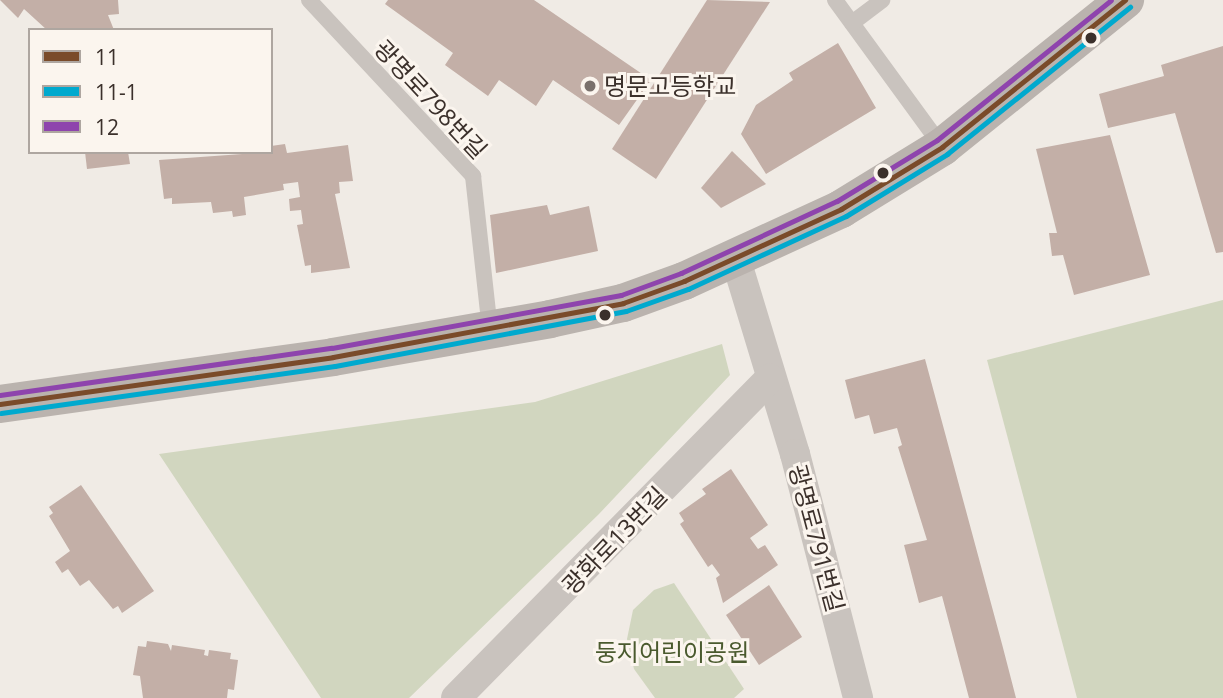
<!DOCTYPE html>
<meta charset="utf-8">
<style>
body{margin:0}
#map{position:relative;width:1223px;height:698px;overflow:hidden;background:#f0ebe5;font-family:"Open Sans","Noto Sans KR",sans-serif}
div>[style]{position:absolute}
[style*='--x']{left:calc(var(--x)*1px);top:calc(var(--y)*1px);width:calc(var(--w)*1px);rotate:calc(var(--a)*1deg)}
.green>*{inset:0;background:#d1d6bf}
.building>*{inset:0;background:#c3afa7}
.service>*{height:16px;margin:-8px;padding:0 8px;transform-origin:8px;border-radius:8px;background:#c9c3be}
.minor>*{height:30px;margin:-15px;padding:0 15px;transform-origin:15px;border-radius:15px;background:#c9c3be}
.secondary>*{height:38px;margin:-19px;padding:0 19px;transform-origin:19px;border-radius:19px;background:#bab3ae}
.bus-1>*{height:5px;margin:-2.5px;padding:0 2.5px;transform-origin:2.5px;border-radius:2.5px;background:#7a4b2a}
.bus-2>*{height:5px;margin:-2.5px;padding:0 2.5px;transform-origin:2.5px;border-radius:2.5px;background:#00a9ce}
.bus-3>*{height:5px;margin:-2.5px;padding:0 2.5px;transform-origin:2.5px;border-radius:2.5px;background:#8e44ad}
.dots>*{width:19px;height:19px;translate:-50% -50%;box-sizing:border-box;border:4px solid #fbf5ee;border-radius:50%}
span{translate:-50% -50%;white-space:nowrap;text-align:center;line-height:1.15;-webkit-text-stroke:6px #fbf5ee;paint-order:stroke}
.poi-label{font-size:24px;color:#3b302b}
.left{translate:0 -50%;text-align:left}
.street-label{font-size:24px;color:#3b302b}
.park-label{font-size:24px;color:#4a5a2e}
.legend{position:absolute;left:28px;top:28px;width:245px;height:126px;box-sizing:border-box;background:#fbf5ee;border:2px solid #aea6a0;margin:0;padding:9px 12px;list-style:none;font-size:21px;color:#3b302b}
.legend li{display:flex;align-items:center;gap:14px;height:35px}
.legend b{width:35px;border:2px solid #aea6a0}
</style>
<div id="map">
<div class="green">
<i style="clip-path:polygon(1223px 300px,1223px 698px,1077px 698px,987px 360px)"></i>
<i style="clip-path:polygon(722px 344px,730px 375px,599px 514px,409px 698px,321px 698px,159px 454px,535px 402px)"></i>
<i style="clip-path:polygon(674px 583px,744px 689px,734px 698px,655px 698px,634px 669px,627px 639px,633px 610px,654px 590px)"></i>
</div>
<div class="building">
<i style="clip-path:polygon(0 0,118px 0,119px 14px,108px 15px,114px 30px,47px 30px,24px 9px,18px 18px)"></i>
<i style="clip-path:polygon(388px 0,534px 0,651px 80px,619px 125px,553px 80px,536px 106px,499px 80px,488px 96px,445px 65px,453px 53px,385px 4px)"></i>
<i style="clip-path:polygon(707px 0,770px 2px,656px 179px,612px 149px)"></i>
<i style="clip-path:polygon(838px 43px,876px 108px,766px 174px,741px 134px,756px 105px,793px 80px,789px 73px)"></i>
<i style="clip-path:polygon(1223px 46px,1223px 252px,1216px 253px,1175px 113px,1108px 128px,1099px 94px,1164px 76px,1161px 65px)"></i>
<i style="clip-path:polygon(1110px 135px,1150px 275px,1074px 295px,1063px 255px,1052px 256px,1049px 233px,1057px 233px,1036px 149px)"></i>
<i style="clip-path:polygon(285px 144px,287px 153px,348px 145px,353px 181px,339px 182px,340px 193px,335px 194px,350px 268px,311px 273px,311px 265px,305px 266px,297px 225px,303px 224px,301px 210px,290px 211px,289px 199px,300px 197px,298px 182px,283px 184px,284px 190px,244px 197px,246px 215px,233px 217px,232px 211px,213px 213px,211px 202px,172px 204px,172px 198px,164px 199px,159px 160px,271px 152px,271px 146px)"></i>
<i style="clip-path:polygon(732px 151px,766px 184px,721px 208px,701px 188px)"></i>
<i style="clip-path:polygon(85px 152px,128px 152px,130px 164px,87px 169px)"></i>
<i style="clip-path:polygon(547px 205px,550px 215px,589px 206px,598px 251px,496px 273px,490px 215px)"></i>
<i style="clip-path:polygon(925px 359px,1002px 644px,1016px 698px,969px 698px,942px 596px,919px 603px,904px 545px,927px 540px,898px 447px,902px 445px,897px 428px,874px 434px,869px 415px,855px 419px,845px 380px)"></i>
<i style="clip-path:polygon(731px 469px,768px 525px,750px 538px,758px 549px,765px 545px,778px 565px,723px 603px,716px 578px,720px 575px,712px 564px,708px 567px,680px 524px,684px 521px,679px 513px,706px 494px,702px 489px)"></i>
<i style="clip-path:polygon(81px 485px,154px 591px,122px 613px,118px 606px,113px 609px,89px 580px,80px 586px,68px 569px,62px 573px,55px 562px,70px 551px,49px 516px,53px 513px,49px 507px)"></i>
<i style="clip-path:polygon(769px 585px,802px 637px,759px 665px,726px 615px)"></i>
<i style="clip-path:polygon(147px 641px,168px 644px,171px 651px,172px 645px,205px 650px,204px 655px,208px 656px,209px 650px,231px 653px,230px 659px,238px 660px,234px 690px,228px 689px,227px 698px,143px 698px,140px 676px,133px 675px,138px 646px,146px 647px)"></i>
</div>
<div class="service">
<i style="--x:309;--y:0;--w:241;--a:47"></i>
<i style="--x:473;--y:176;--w:155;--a:83.7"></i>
<i style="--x:835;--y:0;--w:182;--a:53.9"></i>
<i style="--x:852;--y:23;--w:38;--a:-37"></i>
</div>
<div class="minor">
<i style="--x:736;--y:260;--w:203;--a:73.1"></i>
<i style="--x:795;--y:454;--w:252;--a:75.5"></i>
<i style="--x:456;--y:698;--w:448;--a:-45.5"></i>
</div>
<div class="secondary">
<i style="--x:0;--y:404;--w:336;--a:-8"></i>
<i style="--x:333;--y:357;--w:220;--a:-9.9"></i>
<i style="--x:550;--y:319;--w:75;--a:-12.4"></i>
<i style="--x:623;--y:303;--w:65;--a:-19.8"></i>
<i style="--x:684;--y:281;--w:173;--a:-24.6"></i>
<i style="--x:841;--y:209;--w:119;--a:-31.5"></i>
<i style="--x:942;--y:147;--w:235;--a:-38.8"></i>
</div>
<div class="bus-1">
<i style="--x:0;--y:404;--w:336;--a:-8"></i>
<i style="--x:333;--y:357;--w:295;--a:-10.5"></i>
<i style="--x:623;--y:303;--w:65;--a:-19.8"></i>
<i style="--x:684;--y:281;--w:173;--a:-24.6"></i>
<i style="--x:841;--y:209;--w:119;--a:-31.5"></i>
<i style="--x:942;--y:147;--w:235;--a:-38.8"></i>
</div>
<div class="bus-2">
<i style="--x:1;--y:413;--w:337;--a:-8"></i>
<i style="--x:335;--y:366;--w:296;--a:-10.7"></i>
<i style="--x:626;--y:311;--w:66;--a:-19.5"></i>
<i style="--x:688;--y:289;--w:174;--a:-24.8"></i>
<i style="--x:846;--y:216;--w:119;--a:-31.5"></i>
<i style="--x:947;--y:154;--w:235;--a:-38.8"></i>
</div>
<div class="bus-3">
<i style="--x:0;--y:395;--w:335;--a:-8.1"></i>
<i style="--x:332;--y:348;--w:294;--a:-10.4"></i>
<i style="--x:621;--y:295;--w:64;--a:-20.1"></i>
<i style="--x:681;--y:273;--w:172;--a:-24.8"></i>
<i style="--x:837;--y:201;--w:117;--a:-31.4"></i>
<i style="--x:937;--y:140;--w:223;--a:-38.8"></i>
</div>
<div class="dots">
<i style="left:1091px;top:38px;background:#3b302b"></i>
<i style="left:590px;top:86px;background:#7a716c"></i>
<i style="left:883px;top:173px;background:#3b302b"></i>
<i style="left:605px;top:315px;background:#3b302b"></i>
</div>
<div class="poi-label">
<span class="left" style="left:604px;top:86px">명문고등학교</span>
</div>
<div class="street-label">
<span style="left:431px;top:99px;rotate:47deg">광명로798번길</span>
<span style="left:817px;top:538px;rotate:75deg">광명로791번길</span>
<span style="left:614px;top:540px;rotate:-46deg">광화로13번길</span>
</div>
<div class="park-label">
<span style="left:672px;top:652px">둥지어린이공원</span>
</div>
<ul class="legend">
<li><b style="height:9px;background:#7a4b2a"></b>11</li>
<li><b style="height:9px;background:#00a9ce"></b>11-1</li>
<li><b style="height:9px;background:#8e44ad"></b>12</li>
</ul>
</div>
